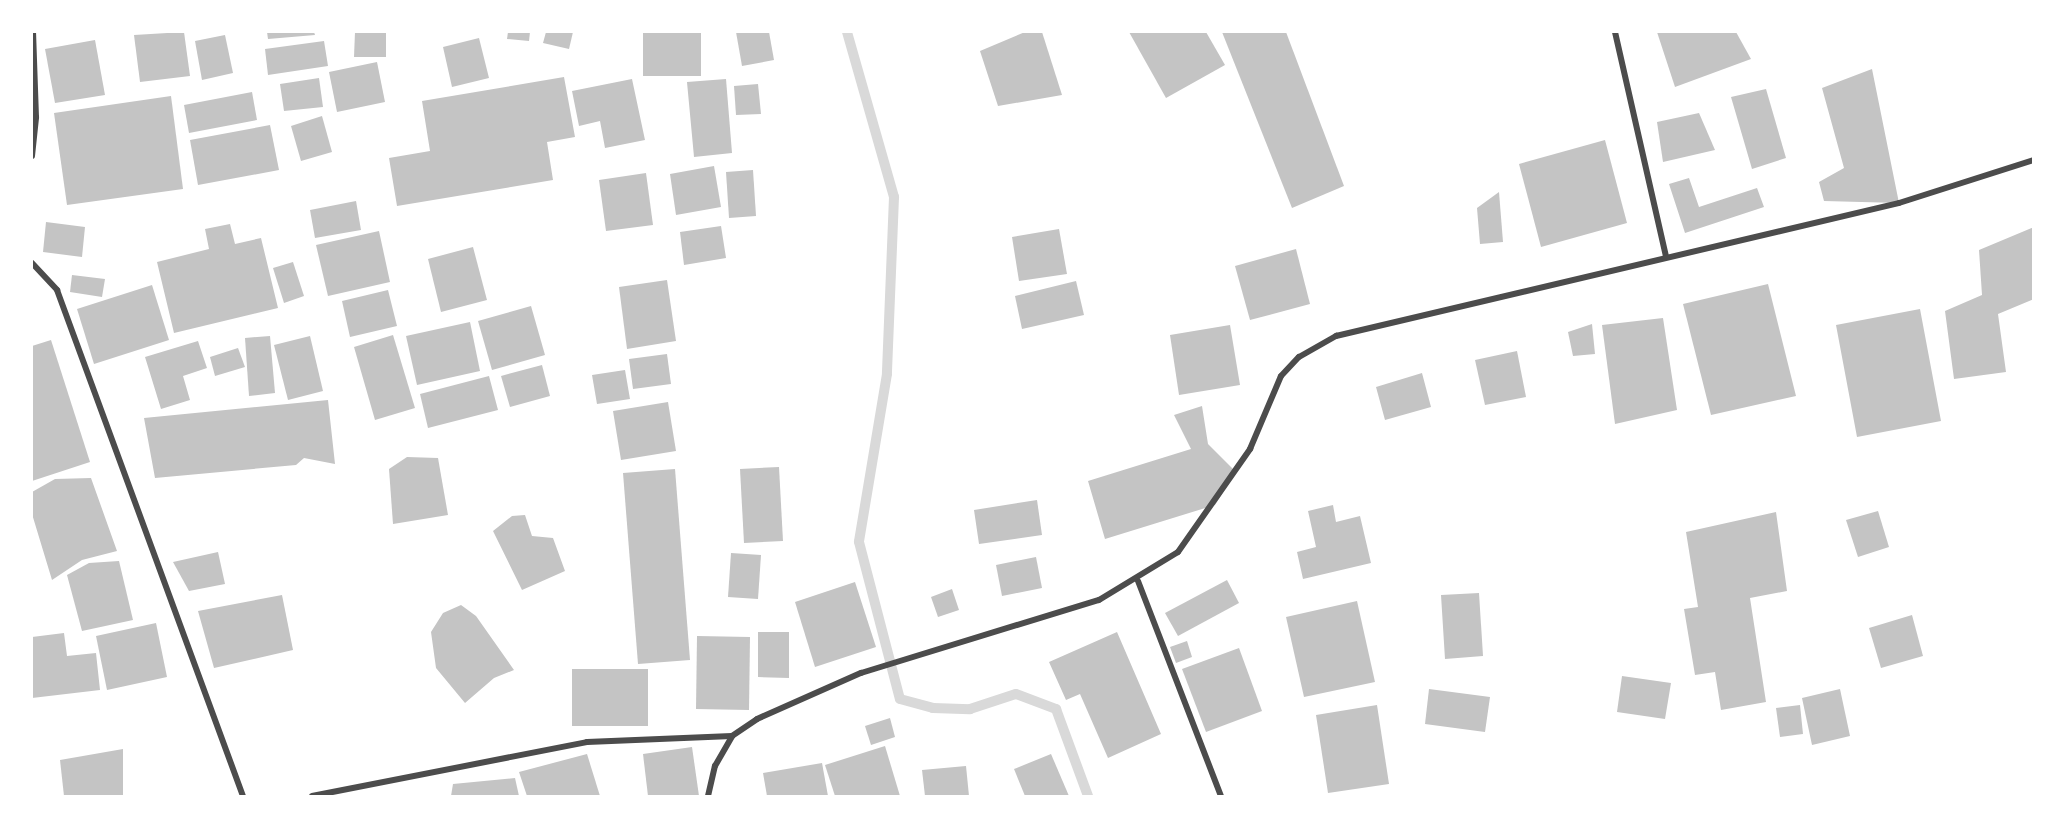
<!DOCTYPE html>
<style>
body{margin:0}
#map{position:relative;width:2065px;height:828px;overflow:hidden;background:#fff;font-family:"Titillium Web",sans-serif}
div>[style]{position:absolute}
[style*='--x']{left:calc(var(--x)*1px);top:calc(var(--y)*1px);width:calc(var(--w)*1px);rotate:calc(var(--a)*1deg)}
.stream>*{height:10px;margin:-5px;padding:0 5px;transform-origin:5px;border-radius:5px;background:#d9d9d9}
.building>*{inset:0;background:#c4c4c4}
.minor>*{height:6px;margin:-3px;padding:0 3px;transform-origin:3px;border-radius:3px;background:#4c4c4c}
span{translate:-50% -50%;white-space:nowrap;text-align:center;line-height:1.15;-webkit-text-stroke:5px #fff;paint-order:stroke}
.frame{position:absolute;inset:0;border:33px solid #fff;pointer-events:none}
</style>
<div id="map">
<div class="stream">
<i style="--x:847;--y:32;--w:172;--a:74.1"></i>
<i style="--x:894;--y:197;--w:177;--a:92.3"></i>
<i style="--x:887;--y:374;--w:170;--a:99.5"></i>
<i style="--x:859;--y:542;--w:162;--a:75.4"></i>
<i style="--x:900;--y:699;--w:34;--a:15"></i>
<i style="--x:933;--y:708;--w:37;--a:2"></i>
<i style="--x:970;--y:709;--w:48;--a:-18.1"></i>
<i style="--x:1016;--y:694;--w:43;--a:20.6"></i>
<i style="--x:1056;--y:709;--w:93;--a:69.8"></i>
</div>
<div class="building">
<i style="clip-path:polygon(184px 32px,190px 76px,140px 82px,134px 35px)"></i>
<i style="clip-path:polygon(267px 32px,314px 32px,315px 35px,268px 39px)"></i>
<i style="clip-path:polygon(355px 32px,386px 33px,386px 57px,354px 57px)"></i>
<i style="clip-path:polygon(508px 32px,530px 32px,529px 41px,507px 39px)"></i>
<i style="clip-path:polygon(546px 32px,573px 32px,569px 49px,543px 43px)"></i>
<i style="clip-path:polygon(643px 32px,701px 32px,701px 76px,643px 76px)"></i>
<i style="clip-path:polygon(736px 32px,769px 32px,774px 60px,742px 66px)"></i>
<i style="clip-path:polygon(1025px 32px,1042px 32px,1062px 95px,998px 106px,980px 51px)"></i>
<i style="clip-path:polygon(1129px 32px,1206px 32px,1225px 65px,1166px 98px)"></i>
<i style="clip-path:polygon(1222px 32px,1286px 32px,1344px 186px,1292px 208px)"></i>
<i style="clip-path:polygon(1657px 32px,1736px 32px,1751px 59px,1675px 87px)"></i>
<i style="clip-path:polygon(225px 35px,233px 73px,202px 80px,195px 41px)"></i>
<i style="clip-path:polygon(479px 38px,489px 78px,452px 87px,443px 47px)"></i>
<i style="clip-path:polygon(95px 40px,105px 95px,55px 103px,45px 49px)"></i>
<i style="clip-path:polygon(324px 41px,328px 66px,268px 75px,265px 49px)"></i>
<i style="clip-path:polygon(377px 62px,385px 102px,337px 112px,329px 72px)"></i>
<i style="clip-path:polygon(1872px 69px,1899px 203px,1824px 201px,1819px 182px,1844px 168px,1822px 88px)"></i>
<i style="clip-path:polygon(564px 77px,575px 137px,547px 142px,553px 180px,397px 206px,389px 158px,430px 151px,422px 101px)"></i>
<i style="clip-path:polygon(319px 78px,323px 107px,284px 111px,280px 84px)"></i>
<i style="clip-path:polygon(632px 79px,645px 140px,605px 148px,600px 121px,579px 126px,572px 91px)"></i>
<i style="clip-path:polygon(726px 79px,732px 153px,694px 157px,687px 82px)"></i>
<i style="clip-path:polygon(758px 84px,761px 114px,736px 115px,734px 86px)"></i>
<i style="clip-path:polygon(1766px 89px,1786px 158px,1752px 169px,1731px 97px)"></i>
<i style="clip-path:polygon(252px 92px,257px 120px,189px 133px,184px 105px)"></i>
<i style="clip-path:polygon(171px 96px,183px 189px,67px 205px,54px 113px)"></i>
<i style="clip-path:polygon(1699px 113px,1715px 150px,1663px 162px,1657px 122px)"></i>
<i style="clip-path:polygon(322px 116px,332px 152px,301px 161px,291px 126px)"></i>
<i style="clip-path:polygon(270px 125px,279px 170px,198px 185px,190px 140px)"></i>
<i style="clip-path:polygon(1605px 140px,1627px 223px,1541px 247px,1519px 164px)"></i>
<i style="clip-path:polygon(714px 166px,721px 207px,676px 215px,670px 174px)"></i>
<i style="clip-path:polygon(753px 170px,756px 216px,729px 218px,726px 172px)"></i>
<i style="clip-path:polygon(646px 173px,653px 225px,606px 231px,599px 180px)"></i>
<i style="clip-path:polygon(1689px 178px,1699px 207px,1757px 188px,1764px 207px,1685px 233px,1669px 184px)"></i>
<i style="clip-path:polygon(1499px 192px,1503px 242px,1480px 244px,1477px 208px)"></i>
<i style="clip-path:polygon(356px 201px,361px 230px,315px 238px,310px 210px)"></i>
<i style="clip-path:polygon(46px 222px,85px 227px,82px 257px,43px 252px)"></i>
<i style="clip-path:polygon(230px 224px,235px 244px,261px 238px,278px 308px,174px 333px,157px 262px,209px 249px,205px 229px)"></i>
<i style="clip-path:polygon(721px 226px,726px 258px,684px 265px,680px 232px)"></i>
<i style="clip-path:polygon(2034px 227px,2034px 299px,1998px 314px,2006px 372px,1954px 379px,1945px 311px,1982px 295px,1979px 250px)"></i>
<i style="clip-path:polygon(1059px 229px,1067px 274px,1019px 281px,1012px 237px)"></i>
<i style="clip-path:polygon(379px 231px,390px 282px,328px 296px,316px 245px)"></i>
<i style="clip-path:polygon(473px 247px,487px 300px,441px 312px,428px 259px)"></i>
<i style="clip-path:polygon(1296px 249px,1310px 304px,1250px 320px,1235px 266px)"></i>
<i style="clip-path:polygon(293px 262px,304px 296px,284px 303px,273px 268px)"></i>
<i style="clip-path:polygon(72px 275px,105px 279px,102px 297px,70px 292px)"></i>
<i style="clip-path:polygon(667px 280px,676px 341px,627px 349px,619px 287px)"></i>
<i style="clip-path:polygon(1076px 281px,1084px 315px,1022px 329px,1015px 296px)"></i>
<i style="clip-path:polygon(1768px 284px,1796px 396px,1711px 415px,1683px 304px)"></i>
<i style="clip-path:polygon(152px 285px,169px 340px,94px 364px,77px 309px)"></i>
<i style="clip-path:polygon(388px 290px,397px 326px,350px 337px,342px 301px)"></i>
<i style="clip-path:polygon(531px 306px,545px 355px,492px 370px,478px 321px)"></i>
<i style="clip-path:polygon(1920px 309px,1941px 421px,1857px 437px,1836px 325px)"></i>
<i style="clip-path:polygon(1663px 318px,1677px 410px,1615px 424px,1602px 325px)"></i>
<i style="clip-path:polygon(470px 322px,480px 371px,417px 385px,406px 336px)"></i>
<i style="clip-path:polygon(1592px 324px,1595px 354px,1573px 356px,1568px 332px)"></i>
<i style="clip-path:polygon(1230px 325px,1240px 385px,1179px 395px,1170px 335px)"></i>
<i style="clip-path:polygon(393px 335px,415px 408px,375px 420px,354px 347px)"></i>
<i style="clip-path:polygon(270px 336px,275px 393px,249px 396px,245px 338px)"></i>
<i style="clip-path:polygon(310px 336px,323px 391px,288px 400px,274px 345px)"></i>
<i style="clip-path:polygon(51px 340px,90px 462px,32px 481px,32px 346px)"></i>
<i style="clip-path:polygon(198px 341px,207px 368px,183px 376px,190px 400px,161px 409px,145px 357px)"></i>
<i style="clip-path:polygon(238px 348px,245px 367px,215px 376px,210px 357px)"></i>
<i style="clip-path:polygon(1517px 351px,1526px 397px,1485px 405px,1475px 360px)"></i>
<i style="clip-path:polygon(667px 354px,671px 384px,633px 389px,629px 359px)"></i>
<i style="clip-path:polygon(542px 365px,550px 396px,510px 407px,501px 376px)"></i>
<i style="clip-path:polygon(625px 370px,630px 399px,597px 404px,592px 375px)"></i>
<i style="clip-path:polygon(1422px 373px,1431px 407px,1385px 420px,1376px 387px)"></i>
<i style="clip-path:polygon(489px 376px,498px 410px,428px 428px,420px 394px)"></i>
<i style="clip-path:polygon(328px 400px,335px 464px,304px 458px,296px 465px,155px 478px,144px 418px)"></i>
<i style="clip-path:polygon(668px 402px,676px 451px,621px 460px,613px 411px)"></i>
<i style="clip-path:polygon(1202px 406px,1208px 444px,1236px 472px,1215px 505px,1105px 539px,1088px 481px,1191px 449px,1174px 415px)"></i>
<i style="clip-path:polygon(407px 457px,438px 458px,448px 515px,393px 524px,389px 469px)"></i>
<i style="clip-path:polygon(779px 467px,783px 541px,744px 543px,740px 469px)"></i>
<i style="clip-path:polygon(675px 469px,690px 660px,638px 664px,623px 473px)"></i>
<i style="clip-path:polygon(91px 478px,117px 551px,82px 560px,52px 580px,32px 514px,32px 492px,55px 479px)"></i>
<i style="clip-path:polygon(1037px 500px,1042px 535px,979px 544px,974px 510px)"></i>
<i style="clip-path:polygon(1333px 505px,1336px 522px,1360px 516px,1371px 563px,1303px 579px,1297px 552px,1316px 547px,1308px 511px)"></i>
<i style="clip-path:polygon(1878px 511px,1889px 547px,1858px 557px,1846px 520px)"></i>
<i style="clip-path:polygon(1776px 512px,1787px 591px,1750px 598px,1766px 702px,1721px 710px,1715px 672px,1695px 675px,1684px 609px,1698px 607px,1686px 532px)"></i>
<i style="clip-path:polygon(525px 515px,532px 536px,553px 538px,565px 571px,522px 590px,493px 531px,512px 516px)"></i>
<i style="clip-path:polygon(218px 552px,225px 584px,189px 591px,173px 562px)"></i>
<i style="clip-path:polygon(731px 553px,761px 555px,758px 599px,728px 597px)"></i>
<i style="clip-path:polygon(1036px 557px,1042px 588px,1002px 596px,996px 565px)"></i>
<i style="clip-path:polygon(119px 561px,133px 620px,82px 631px,67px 575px,89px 563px)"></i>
<i style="clip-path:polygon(1227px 580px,1239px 603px,1178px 636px,1165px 613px)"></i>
<i style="clip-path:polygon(855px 582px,876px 647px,815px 667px,795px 602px)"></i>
<i style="clip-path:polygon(952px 589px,959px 610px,938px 617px,931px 597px)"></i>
<i style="clip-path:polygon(1479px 593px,1483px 656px,1445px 659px,1441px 595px)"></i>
<i style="clip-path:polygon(282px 595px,293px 650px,214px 668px,198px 611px)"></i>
<i style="clip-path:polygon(1357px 601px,1375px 682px,1304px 697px,1286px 617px)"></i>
<i style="clip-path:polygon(461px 605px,476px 616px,514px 670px,494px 678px,465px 703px,436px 668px,431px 632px,443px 613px)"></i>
<i style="clip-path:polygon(1912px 615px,1923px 656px,1881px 668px,1869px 628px)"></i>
<i style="clip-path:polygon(156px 623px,167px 677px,107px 690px,96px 636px)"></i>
<i style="clip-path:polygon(758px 632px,789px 632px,789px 678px,758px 677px)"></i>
<i style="clip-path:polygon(1117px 632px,1161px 734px,1108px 758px,1080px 694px,1066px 700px,1049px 662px)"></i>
<i style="clip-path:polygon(64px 633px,67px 656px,96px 653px,100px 690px,32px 698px,32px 637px)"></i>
<i style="clip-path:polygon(697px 636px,750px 637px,749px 710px,696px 709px)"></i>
<i style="clip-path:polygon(1187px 641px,1192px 657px,1176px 663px,1170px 647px)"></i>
<i style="clip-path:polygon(1239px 648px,1262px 711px,1206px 732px,1182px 669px)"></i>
<i style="clip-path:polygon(572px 669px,648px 669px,648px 726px,572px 726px)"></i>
<i style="clip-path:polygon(1622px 676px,1671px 683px,1665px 719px,1617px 712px)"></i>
<i style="clip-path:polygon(1429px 689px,1490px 697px,1485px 732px,1425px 724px)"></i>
<i style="clip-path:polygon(1840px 689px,1850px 736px,1812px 745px,1802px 698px)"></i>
<i style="clip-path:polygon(1377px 705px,1389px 784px,1328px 793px,1316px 715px)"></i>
<i style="clip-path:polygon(1800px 705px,1803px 734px,1780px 737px,1776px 708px)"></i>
<i style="clip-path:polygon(890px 718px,895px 737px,871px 745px,865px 726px)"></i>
<i style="clip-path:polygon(885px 746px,900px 796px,835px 796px,825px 765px)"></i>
<i style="clip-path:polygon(692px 747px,699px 796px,648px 796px,643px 754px)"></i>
<i style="clip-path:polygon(123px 749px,123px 796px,64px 796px,60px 760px)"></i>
<i style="clip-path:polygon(587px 754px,600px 796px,527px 796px,519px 772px)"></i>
<i style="clip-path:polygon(1051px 754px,1069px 796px,1025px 796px,1014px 769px)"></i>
<i style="clip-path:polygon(822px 763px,828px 796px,767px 796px,763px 773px)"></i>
<i style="clip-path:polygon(966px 766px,969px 796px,925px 796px,922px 770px)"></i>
<i style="clip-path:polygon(515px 778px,519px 796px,451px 796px,453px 784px)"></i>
</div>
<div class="minor">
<i style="--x:1615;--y:32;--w:230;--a:77.2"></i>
<i style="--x:32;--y:156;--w:39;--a:-84"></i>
<i style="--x:36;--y:117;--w:85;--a:-92"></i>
<i style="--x:32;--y:263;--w:37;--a:47"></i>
<i style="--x:57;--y:290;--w:539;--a:69.82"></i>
<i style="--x:1138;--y:581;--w:230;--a:68.9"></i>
<i style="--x:312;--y:796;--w:280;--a:-11.1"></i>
<i style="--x:587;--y:742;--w:145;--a:-2.4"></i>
<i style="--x:708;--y:796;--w:31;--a:-77"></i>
<i style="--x:715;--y:766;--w:34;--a:-60"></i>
<i style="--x:732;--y:736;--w:30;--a:-34"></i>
<i style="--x:757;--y:719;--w:114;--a:-23.9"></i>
<i style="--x:861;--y:673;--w:249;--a:-17.1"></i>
<i style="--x:1099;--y:600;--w:92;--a:-31.3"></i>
<i style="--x:1178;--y:552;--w:126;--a:-55"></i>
<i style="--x:1250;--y:449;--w:79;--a:-67"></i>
<i style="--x:1281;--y:376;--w:26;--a:-47"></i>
<i style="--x:1299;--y:357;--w:43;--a:-29.6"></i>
<i style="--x:1336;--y:336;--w:578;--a:-13.29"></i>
<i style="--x:1899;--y:203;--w:142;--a:-17.7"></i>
</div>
<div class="frame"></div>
</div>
